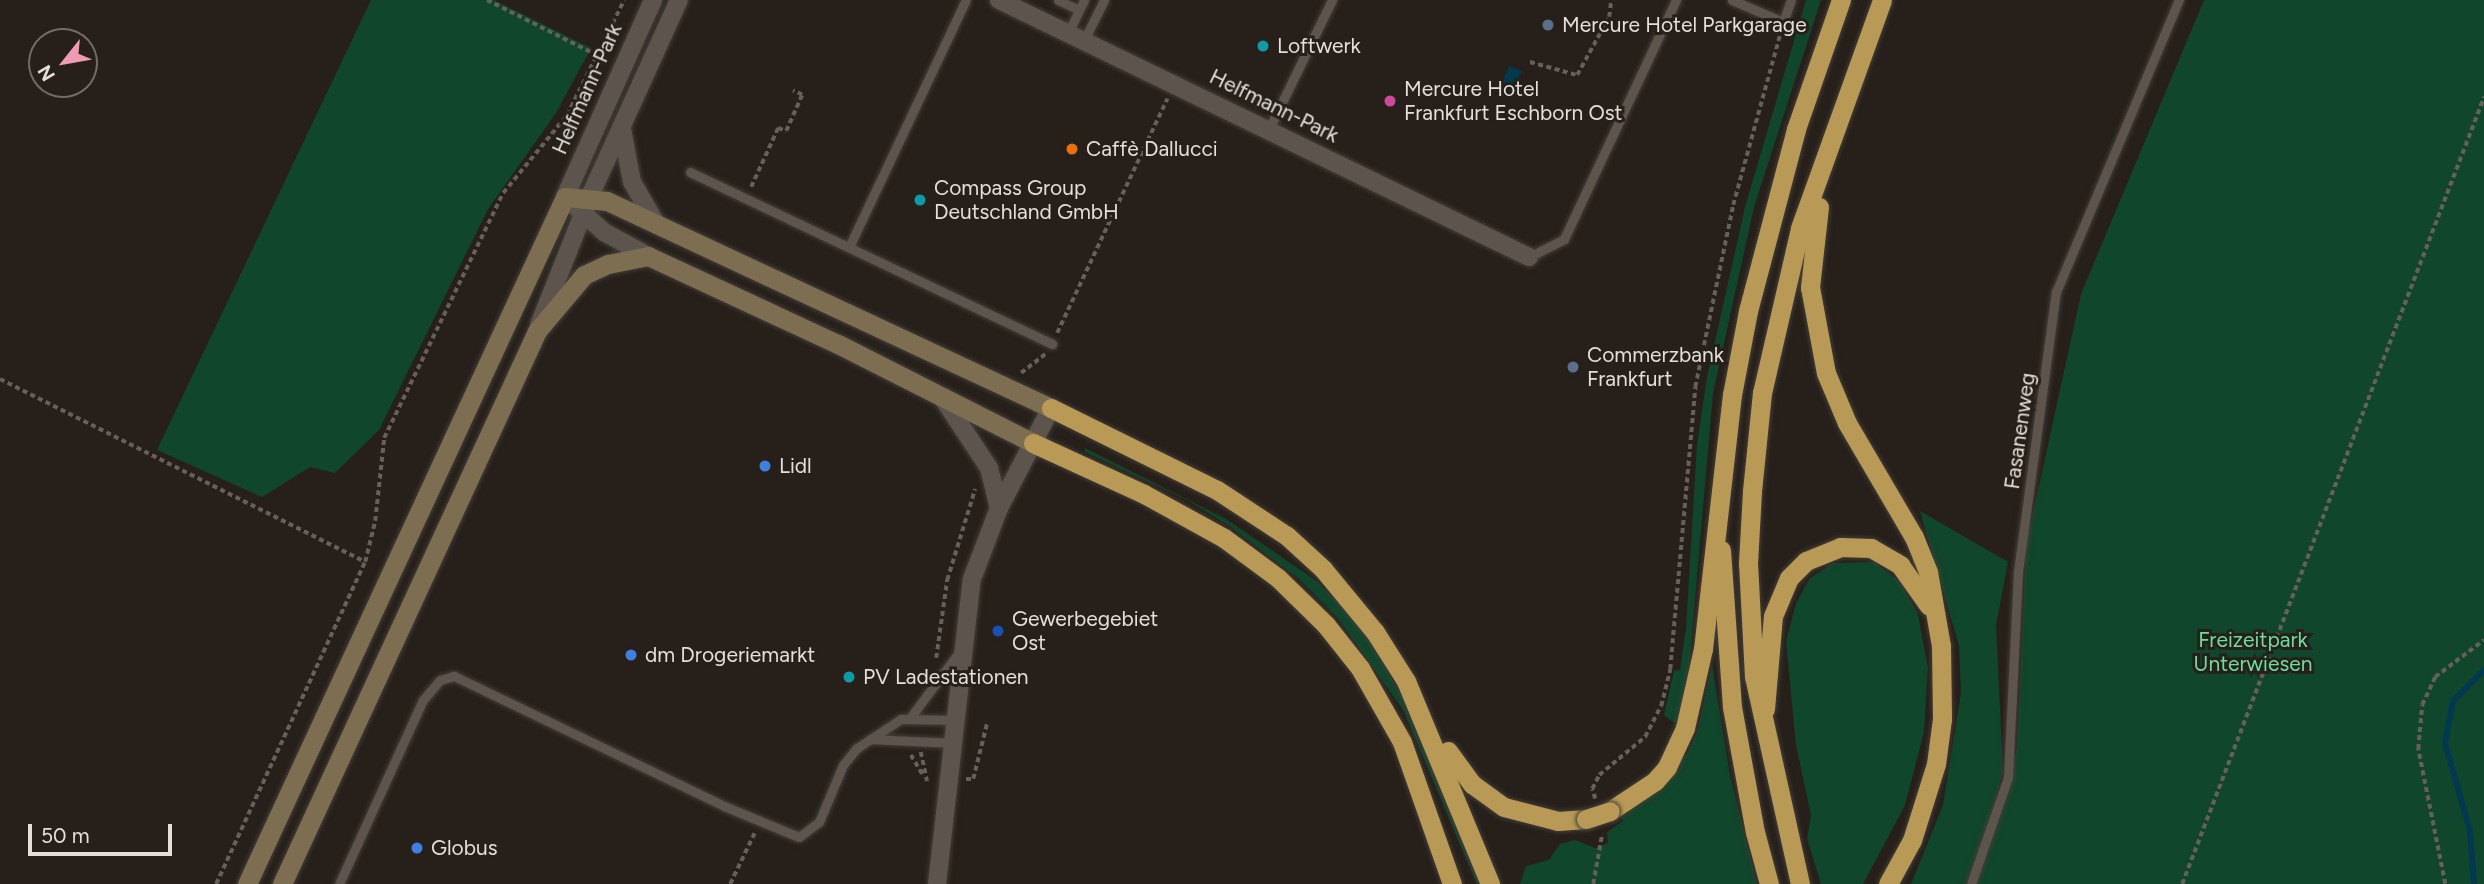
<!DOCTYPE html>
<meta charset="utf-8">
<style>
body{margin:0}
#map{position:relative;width:2484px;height:884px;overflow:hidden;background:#27201a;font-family:Figtree,sans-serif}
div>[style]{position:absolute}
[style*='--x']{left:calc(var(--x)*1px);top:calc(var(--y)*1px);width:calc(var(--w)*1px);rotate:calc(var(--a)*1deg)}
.green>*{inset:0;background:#10462c}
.water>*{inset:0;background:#02394f}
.stream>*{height:6px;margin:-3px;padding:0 3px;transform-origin:3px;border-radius:3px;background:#02394f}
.path>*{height:3.5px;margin-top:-1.75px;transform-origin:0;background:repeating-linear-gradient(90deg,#665f5a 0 5px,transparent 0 8.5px)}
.roads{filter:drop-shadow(0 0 2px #433d38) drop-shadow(0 0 2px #433d38)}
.service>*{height:9px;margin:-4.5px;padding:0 4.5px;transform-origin:4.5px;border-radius:4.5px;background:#5c544d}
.minor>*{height:18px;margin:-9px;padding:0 9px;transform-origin:9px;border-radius:9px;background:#5c544d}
.secondary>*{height:19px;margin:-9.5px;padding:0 9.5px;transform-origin:9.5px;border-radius:9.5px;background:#7e6e51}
.trunk>*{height:19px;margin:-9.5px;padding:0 9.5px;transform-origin:9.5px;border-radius:9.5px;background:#b89a56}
.bridges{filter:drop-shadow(0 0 2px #433d38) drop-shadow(0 0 2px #433d38)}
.trunk-bridge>*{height:19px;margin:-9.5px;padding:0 9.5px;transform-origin:9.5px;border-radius:9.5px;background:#b89a56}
.dots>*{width:19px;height:19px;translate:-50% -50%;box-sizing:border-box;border:4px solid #27201a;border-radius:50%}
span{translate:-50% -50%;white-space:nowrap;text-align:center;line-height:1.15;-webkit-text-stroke:6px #27201a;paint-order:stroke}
.poi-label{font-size:21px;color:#e3deda}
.left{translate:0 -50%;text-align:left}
.street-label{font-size:21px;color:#e3deda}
.park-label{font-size:21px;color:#6bde9f}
.north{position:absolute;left:28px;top:28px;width:70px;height:70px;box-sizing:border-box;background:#27201a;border:2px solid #726c67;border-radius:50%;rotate:239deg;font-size:19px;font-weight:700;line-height:28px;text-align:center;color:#e3deda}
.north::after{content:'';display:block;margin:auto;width:24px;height:32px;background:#f09ab4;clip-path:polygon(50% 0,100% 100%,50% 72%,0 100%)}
.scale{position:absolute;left:28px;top:824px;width:144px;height:32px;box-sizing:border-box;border:4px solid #e3deda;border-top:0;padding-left:9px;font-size:21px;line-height:24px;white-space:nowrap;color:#e3deda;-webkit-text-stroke:5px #27201a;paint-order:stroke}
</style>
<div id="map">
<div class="green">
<i style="clip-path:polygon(371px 0,494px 0,591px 48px,556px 113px,488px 209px,379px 430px,335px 473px,310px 467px,262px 497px,157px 450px)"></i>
<i style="clip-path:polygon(1806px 0,1821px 0,1754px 207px,1713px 393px,1689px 669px,1677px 725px,1664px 715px,1674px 671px,1680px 670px,1686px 628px,1697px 445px,1707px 377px,1745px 207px)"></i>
<i style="clip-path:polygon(2204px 0,2484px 0,2484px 884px,1975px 884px,2017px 748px,2026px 545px,2081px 294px)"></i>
<i style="clip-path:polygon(1085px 448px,1226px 519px,1315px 580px,1341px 605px,1373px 646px,1410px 710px,1482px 884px,1477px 884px,1403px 710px,1338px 618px,1298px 578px,1231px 527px,1189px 501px,1085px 452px)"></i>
<i style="clip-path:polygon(1920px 511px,2008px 562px,1996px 625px,2003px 772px,1976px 866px,1965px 884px,1911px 884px,1943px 805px,1961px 693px,1959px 646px)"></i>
<i style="clip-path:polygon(1874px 562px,1900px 582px,1918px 614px,1928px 668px,1924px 732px,1905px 805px,1863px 884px,1821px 884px,1807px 839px,1811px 815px,1796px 745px,1786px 641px,1796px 603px,1810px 578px,1833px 563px)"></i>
<i style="clip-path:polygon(1712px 665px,1730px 775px,1757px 884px,1520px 884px,1526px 866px,1549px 860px,1560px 844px,1575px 840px,1595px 848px,1608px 843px,1607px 832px,1623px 821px,1621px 817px,1661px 789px,1688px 752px,1698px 730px)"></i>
</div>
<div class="water">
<i style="clip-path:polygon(1509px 66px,1522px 71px,1509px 98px,1498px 92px)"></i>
</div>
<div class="stream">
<i style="--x:2474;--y:884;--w:53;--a:-94.3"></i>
<i style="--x:2470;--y:831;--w:91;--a:-105.9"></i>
<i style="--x:2445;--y:743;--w:43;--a:-79.2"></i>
<i style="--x:2453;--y:701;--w:44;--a:-45"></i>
</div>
<div class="path">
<i style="--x:487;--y:0;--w:125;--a:26.6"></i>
<i style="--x:1530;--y:62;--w:49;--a:15.5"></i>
<i style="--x:1577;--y:75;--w:66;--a:-61.1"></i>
<i style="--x:1609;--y:17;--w:17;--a:-83"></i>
<i style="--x:751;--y:187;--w:65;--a:-65.4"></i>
<i style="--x:778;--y:128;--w:9;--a:21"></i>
<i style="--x:786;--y:131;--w:39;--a:-66"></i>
<i style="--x:802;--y:95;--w:10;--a:-156"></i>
<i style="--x:1057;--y:333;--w:259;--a:-64.8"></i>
<i style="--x:1021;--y:373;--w:31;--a:-38"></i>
<i style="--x:0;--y:379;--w:408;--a:26.6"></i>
<i style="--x:936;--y:658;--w:79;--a:-82"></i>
<i style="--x:947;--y:580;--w:95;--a:-72.9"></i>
<i style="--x:921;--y:752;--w:30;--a:78"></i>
<i style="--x:911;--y:755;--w:23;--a:59"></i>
<i style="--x:966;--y:779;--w:7;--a:0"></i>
<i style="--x:973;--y:779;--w:58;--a:-76"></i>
<i style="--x:1595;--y:799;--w:10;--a:-107"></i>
<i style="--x:1592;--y:789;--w:16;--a:-63"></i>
<i style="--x:1599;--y:775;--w:60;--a:-39.6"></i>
<i style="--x:1645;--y:737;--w:35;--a:-63"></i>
<i style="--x:1661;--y:706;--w:38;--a:-76"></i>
<i style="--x:1670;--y:669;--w:283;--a:-84.9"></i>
<i style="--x:1695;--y:387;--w:186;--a:-78.2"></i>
<i style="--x:1733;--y:205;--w:177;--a:-74.6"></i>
<i style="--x:216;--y:884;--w:355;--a:-65.2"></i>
<i style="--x:365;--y:562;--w:42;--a:-76.3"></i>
<i style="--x:375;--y:521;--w:83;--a:-83.8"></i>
<i style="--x:384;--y:438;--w:272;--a:-64.1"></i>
<i style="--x:503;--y:193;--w:101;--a:-50.6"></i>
<i style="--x:567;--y:115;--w:128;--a:-63.6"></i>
<i style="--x:730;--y:884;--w:58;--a:-64.3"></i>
<i style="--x:1593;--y:884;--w:51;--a:-79.8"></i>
<i style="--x:2182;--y:884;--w:843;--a:-69.01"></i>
<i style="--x:2445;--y:884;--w:138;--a:-101.3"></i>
<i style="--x:2418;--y:749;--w:44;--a:-84.8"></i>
<i style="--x:2422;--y:705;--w:31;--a:-65"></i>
<i style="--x:2435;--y:677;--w:61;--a:-37.1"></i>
</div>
<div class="roads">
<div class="service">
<i style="--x:1058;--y:0;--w:23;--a:25"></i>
<i style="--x:1732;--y:0;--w:56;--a:23.3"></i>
<i style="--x:1783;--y:22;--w:23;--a:-70"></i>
<i style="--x:1068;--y:33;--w:37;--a:-64"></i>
<i style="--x:1084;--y:40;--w:45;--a:-63.4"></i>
<i style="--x:1269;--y:129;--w:144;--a:-64"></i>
<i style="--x:690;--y:172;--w:401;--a:25.4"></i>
<i style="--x:849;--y:247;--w:273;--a:-64.7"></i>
<i style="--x:1529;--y:257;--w:39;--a:-27"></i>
<i style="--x:1564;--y:239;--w:264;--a:-64.9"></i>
<i style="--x:910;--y:718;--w:84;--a:-53.3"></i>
<i style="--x:870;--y:739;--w:84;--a:2.7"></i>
<i style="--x:339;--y:884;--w:202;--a:-65.5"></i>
<i style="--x:423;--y:700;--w:26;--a:-50"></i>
<i style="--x:440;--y:680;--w:15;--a:-16"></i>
<i style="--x:454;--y:676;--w:300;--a:25.7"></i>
<i style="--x:724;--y:806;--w:81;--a:22.5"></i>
<i style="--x:799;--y:837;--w:25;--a:-37"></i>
<i style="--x:819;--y:822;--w:62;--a:-67.2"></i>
<i style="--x:843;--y:765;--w:22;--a:-51"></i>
<i style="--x:857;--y:748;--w:53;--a:-33.4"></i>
<i style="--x:901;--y:719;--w:55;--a:1"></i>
<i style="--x:1971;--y:884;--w:113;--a:-70.9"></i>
<i style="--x:2008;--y:777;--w:205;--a:-87.2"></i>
<i style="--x:2018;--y:572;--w:283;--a:-82.3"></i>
<i style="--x:2056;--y:292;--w:317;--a:-67.2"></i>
</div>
<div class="minor">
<i style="--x:999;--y:0;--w:589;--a:25.87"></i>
<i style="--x:622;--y:129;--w:54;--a:79.3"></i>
<i style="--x:632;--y:182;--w:50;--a:59.8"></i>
<i style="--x:648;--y:256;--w:50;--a:-151.4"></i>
<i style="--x:604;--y:232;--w:52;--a:-138.1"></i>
<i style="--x:565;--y:197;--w:216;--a:-65.9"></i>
<i style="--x:539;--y:325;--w:139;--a:-68.4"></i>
<i style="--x:590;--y:196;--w:215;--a:-65.6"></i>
<i style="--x:942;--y:397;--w:85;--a:56.5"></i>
<i style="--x:989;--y:468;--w:41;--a:76"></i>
<i style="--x:937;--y:884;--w:307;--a:-83.5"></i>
<i style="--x:972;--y:579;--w:76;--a:-69.2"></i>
<i style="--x:999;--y:508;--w:113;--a:-62.5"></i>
</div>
<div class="secondary">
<i style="--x:247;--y:884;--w:757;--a:-65.16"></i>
<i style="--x:565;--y:197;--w:42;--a:5.4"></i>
<i style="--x:607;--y:201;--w:490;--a:25"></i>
<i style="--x:282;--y:884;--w:609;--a:-65.24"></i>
<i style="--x:537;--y:331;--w:73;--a:-50"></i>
<i style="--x:584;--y:275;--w:26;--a:-25"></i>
<i style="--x:608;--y:264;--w:41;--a:-11.3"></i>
<i style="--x:648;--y:256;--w:209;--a:24.9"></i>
<i style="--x:838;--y:344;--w:219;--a:26.9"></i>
</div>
<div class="trunk">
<i style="--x:1819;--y:207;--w:81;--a:96.4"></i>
<i style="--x:1810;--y:287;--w:87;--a:79.5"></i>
<i style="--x:1826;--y:373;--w:54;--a:67.2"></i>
<i style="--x:1847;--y:423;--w:132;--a:59.6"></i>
<i style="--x:1914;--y:537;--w:38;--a:68"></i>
<i style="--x:1928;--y:572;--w:75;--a:80"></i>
<i style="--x:1941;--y:646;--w:73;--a:89.2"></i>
<i style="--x:1942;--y:719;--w:45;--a:97.6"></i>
<i style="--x:1936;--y:764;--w:80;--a:107.5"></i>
<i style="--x:1912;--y:840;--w:50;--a:118.6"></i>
<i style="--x:1051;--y:408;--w:185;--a:26.3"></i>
<i style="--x:1217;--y:490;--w:84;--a:33.3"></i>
<i style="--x:1287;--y:536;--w:49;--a:42.5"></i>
<i style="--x:1323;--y:569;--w:82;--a:50.5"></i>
<i style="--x:1375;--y:632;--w:58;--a:57.7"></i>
<i style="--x:1406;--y:681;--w:220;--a:67.5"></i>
<i style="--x:1033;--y:443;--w:122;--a:24.7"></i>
<i style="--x:1144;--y:494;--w:91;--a:28.8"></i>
<i style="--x:1224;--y:538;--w:67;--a:36.5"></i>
<i style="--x:1278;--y:578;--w:67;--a:44.4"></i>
<i style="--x:1326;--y:625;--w:55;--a:51.7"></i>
<i style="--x:1360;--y:668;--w:85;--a:60.4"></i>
<i style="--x:1402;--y:742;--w:151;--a:70.6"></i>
<i style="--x:1721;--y:550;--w:157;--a:86"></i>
<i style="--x:1732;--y:707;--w:127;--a:79.6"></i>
<i style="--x:1755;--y:832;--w:54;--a:74.9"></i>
<i style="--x:1765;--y:709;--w:93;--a:-85.1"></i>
<i style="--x:1773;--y:616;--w:41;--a:-67.2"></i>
<i style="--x:1789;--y:578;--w:24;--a:-45"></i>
<i style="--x:1806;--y:561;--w:37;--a:-22"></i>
<i style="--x:1840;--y:547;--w:31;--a:2"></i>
<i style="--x:1871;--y:548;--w:34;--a:30"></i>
<i style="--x:1900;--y:565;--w:50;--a:54.7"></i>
<i style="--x:1448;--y:751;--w:41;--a:54"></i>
<i style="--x:1472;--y:784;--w:39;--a:36"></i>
<i style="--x:1504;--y:807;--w:56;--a:14.5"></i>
<i style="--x:1558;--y:821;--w:28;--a:-4"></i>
<i style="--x:1610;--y:811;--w:54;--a:-33.7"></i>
<i style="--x:1655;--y:781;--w:18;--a:-49"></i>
<i style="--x:1667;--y:767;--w:43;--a:-65.2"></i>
<i style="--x:1685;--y:728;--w:81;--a:-77.2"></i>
<i style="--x:1703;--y:649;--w:256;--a:-83.5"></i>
<i style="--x:1732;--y:395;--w:86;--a:-79.2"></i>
<i style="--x:1748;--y:311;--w:188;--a:-75.2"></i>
<i style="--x:1796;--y:129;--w:137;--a:-70.8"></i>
<i style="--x:1800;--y:884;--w:212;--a:-102.5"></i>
<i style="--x:1754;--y:677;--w:114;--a:-93"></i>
<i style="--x:1748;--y:563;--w:72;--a:-86.8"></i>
<i style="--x:1752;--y:491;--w:99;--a:-84.2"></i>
<i style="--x:1762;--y:393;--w:169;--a:-77"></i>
<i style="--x:1800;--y:228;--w:242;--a:-70.2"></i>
</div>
</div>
<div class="bridges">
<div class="trunk-bridge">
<i style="--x:1586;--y:819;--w:25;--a:-18"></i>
</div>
</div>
<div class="dots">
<i style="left:1548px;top:25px;background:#5c6f8a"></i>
<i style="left:1263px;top:46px;background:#0f9aa8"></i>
<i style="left:1390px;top:101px;background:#d1479c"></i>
<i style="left:1072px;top:149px;background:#e8710a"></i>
<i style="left:920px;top:200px;background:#0f9aa8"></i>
<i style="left:1573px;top:367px;background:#5c6f8a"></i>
<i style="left:765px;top:466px;background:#3f7fe0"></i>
<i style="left:998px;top:631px;background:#1a4fb4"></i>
<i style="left:631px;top:655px;background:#3f7fe0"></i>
<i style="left:849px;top:677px;background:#0f9aa8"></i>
<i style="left:417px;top:848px;background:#3f7fe0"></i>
</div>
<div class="poi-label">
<span class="left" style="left:1562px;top:25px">Mercure Hotel Parkgarage</span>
<span class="left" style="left:1277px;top:46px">Loftwerk</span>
<span class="left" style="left:1404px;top:101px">Mercure Hotel<br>Frankfurt Eschborn Ost</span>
<span class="left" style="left:1086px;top:149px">Caffè Dallucci</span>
<span class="left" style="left:934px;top:200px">Compass Group<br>Deutschland GmbH</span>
<span class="left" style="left:1587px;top:367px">Commerzbank<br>Frankfurt</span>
<span class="left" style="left:779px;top:466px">Lidl</span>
<span class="left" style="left:1012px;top:631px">Gewerbegebiet<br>Ost</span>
<span class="left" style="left:645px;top:655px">dm Drogeriemarkt</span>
<span class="left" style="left:863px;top:677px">PV Ladestationen</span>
<span class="left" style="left:431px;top:848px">Globus</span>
</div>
<div class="street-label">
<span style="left:587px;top:89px;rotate:-66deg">Helfmann-Park</span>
<span style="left:1274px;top:106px;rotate:26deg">Helfmann-Park</span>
<span style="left:2020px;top:431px;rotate:-82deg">Fasanenweg</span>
</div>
<div class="park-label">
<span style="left:2253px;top:652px">Freizeitpark<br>Unterwiesen</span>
</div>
<div class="north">N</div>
<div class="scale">50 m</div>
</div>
